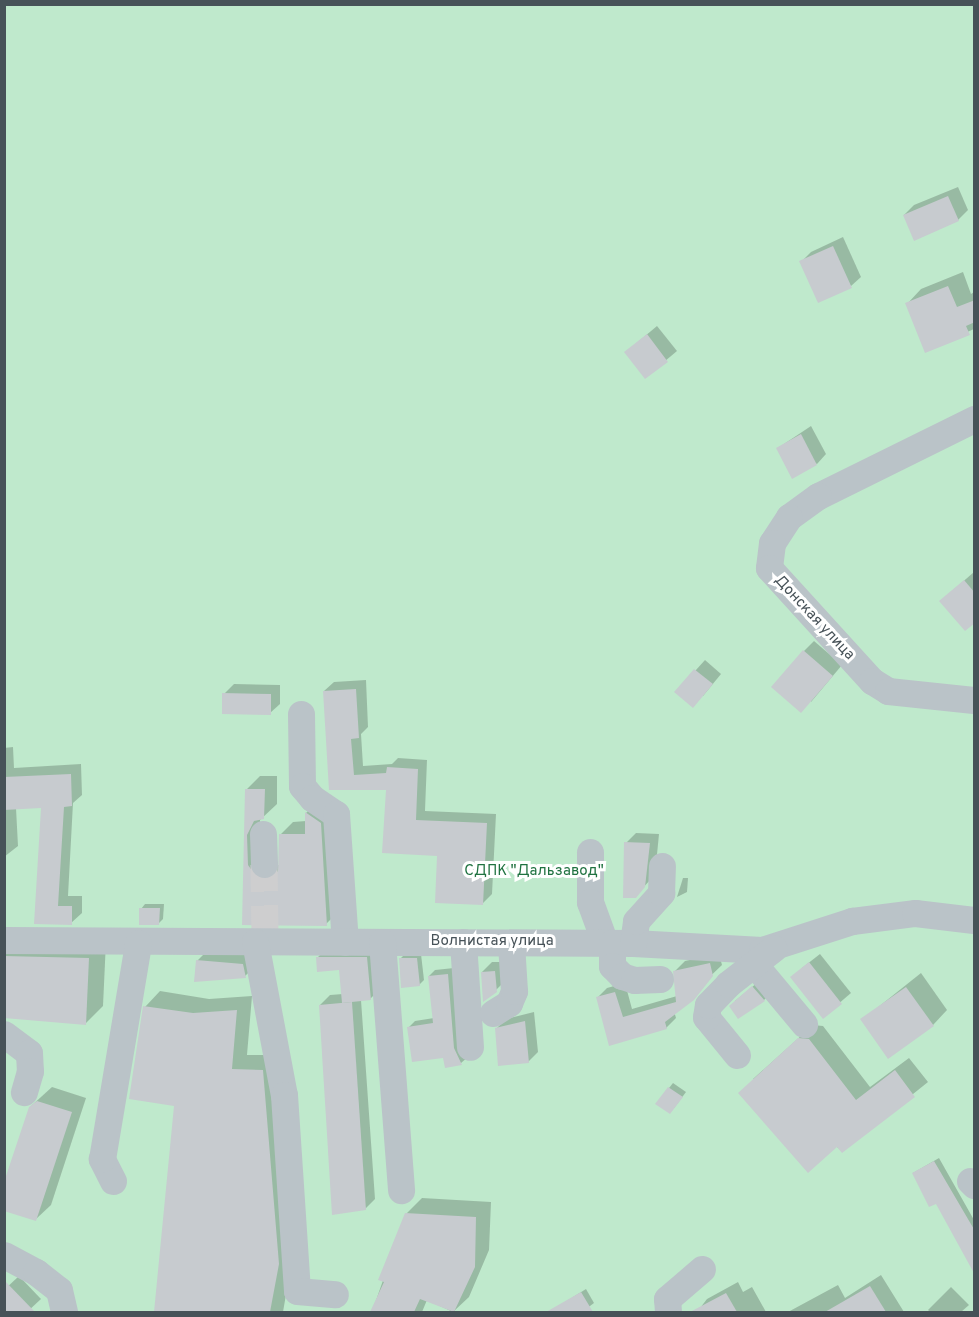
<!DOCTYPE html>
<meta charset="utf-8">
<style>
body{margin:0}
#map{position:relative;width:979px;height:1317px;overflow:hidden;background:#f0eded;font-family:Overpass,sans-serif}
div>[style]{position:absolute}
[style*='--x']{left:calc(var(--x)*1px);top:calc(var(--y)*1px);width:calc(var(--w)*1px);rotate:calc(var(--a)*1deg)}
.green>*{inset:0;background:#bfe9cc}
.shadow>*{inset:0;background:#0003}
.building>*{inset:0;background:#c7cbcf}
.minor-tunnel>*{height:27px;margin-top:-13.5px;transform-origin:0;background:repeating-linear-gradient(90deg,#cececf 0 27px,transparent 0 41px)}
.minor>*{height:27px;margin:-13.5px;padding:0 13.5px;transform-origin:13.5px;border-radius:13.5px;background:#bac3c8}
span{translate:-50% -50%;white-space:nowrap;text-align:center;line-height:1.15;-webkit-text-stroke:6px #fff;paint-order:stroke}
.street-label{font-size:15px;color:#475258}
.park-label{font-size:15px;color:#207241}
.frame{position:absolute;inset:0;border:6px solid #475258;pointer-events:none}
</style>
<div id="map">
<div class="green">
<i style="clip-path:polygon(5px 5px,974px 5px,974px 1312px,5px 1312px)"></i>
</div>
<div class="shadow">
<i style="clip-path:polygon(958px 187px,968px 210px,958px 220px,904px 215px,914px 205px)"></i>
<i style="clip-path:polygon(843px 237px,861px 277px,851px 286px,801px 262px,811px 252px)"></i>
<i style="clip-path:polygon(963px 272px,971px 294px,974px 292px,974px 329px,925px 351px,907px 304px,921px 289px)"></i>
<i style="clip-path:polygon(657px 326px,677px 351px,646px 377px,626px 352px)"></i>
<i style="clip-path:polygon(811px 426px,826px 454px,817px 464px,778px 448px)"></i>
<i style="clip-path:polygon(974px 572px,974px 621px,951px 592px)"></i>
<i style="clip-path:polygon(814px 641px,842px 665px,811px 702px,804px 651px)"></i>
<i style="clip-path:polygon(705px 660px,721px 674px,703px 696px,676px 692px)"></i>
<i style="clip-path:polygon(366px 680px,368px 727px,361px 734px,363px 766px,392px 764px,398px 758px,427px 760px,425px 811px,496px 814px,492px 894px,482px 904px,387px 788px,331px 789px,324px 691px,334px 682px)"></i>
<i style="clip-path:polygon(234px 684px,280px 685px,280px 704px,270px 713px,224px 694px)"></i>
<i style="clip-path:polygon(13px 747px,14px 768px,81px 764px,82px 795px,73px 803px,68px 896px,82px 896px,82px 913px,71px 923px,35px 923px,43px 807px,16px 808px,18px 846px,4px 857px,4px 748px)"></i>
<i style="clip-path:polygon(260px 776px,277px 776px,277px 804px,260px 820px,261px 852px,269px 865px,280px 865px,280px 835px,293px 822px,306px 821px,306px 813px,319px 800px,333px 810px,339px 911px,326px 924px,243px 924px,247px 789px)"></i>
<i style="clip-path:polygon(636px 833px,659px 834px,655px 875px,635px 896px,626px 843px)"></i>
<i style="clip-path:polygon(683px 878px,688px 878px,687px 892px,677px 897px)"></i>
<i style="clip-path:polygon(145px 904px,164px 904px,163px 919px,159px 923px,141px 909px)"></i>
<i style="clip-path:polygon(106px 941px,103px 1006px,85px 1024px,4px 1017px,4px 944px)"></i>
<i style="clip-path:polygon(212px 946px,258px 950px,260px 962px,245px 976px,197px 961px)"></i>
<i style="clip-path:polygon(327px 948px,377px 948px,380px 989px,370px 999px,361px 1000px,375px 1199px,365px 1209px,320px 1005px,330px 995px,343px 994px,340px 968px,317px 958px)"></i>
<i style="clip-path:polygon(405px 954px,421px 954px,424px 980px,419px 985px,401px 958px)"></i>
<i style="clip-path:polygon(719px 954px,722px 965px,674px 1011px,676px 1018px,666px 1028px,610px 1044px,597px 998px,607px 988px,625px 983px,632px 1009px,677px 996px,675px 971px,685px 961px)"></i>
<i style="clip-path:polygon(820px 954px,851px 993px,823px 1017px,802px 968px)"></i>
<i style="clip-path:polygon(492px 962px,505px 962px,506px 980px,496px 990px,482px 972px)"></i>
<i style="clip-path:polygon(454px 968px,468px 1057px,461px 1063px,446px 1066px,445px 1056px,409px 1027px,415px 1021px,434px 1018px,429px 976px,435px 970px)"></i>
<i style="clip-path:polygon(921px 973px,947px 1010px,933px 1025px,862px 1020px)"></i>
<i style="clip-path:polygon(757px 983px,768px 996px,764px 1000px,735px 1001px)"></i>
<i style="clip-path:polygon(160px 991px,209px 999px,252px 996px,247px 1055px,278px 1055px,294px 1248px,283px 1312px,156px 1312px,175px 1104px,145px 1007px)"></i>
<i style="clip-path:polygon(534px 1012px,538px 1052px,528px 1062px,496px 1029px,506px 1019px)"></i>
<i style="clip-path:polygon(813px 1025px,823px 1026px,870px 1087px,909px 1058px,928px 1082px,842px 1151px,753px 1079px)"></i>
<i style="clip-path:polygon(673px 1083px,686px 1092px,674px 1108px,657px 1103px)"></i>
<i style="clip-path:polygon(52px 1087px,86px 1098px,51px 1205px,36px 1219px,30px 1107px)"></i>
<i style="clip-path:polygon(939px 1158px,974px 1220px,974px 1267px,936px 1202px,913px 1173px)"></i>
<i style="clip-path:polygon(422px 1198px,491px 1202px,489px 1250px,469px 1297px,453px 1312px,427px 1300px,422px 1312px,372px 1312px,406px 1214px)"></i>
<i style="clip-path:polygon(881px 1275px,904px 1312px,788px 1312px,838px 1285px,845px 1298px)"></i>
<i style="clip-path:polygon(19px 1276px,41px 1299px,27px 1312px,4px 1312px,4px 1290px)"></i>
<i style="clip-path:polygon(738px 1282px,743px 1292px,752px 1287px,766px 1312px,697px 1312px,707px 1299px)"></i>
<i style="clip-path:polygon(951px 1287px,969px 1305px,961px 1312px,930px 1312px,928px 1310px)"></i>
<i style="clip-path:polygon(586px 1289px,594px 1303px,582px 1312px,567px 1312px,562px 1304px)"></i>
</div>
<div class="building">
<i style="clip-path:polygon(948px 196px,959px 221px,914px 241px,903px 215px)"></i>
<i style="clip-path:polygon(833px 246px,852px 288px,818px 303px,799px 261px)"></i>
<i style="clip-path:polygon(948px 286px,957px 307px,975px 300px,975px 322px,966px 326px,970px 335px,925px 353px,905px 303px)"></i>
<i style="clip-path:polygon(647px 334px,668px 362px,645px 379px,624px 352px)"></i>
<i style="clip-path:polygon(801px 434px,817px 465px,792px 479px,776px 448px)"></i>
<i style="clip-path:polygon(964px 580px,975px 593px,975px 623px,965px 631px,939px 601px)"></i>
<i style="clip-path:polygon(803px 650px,833px 676px,801px 713px,771px 687px)"></i>
<i style="clip-path:polygon(694px 669px,713px 684px,693px 708px,674px 692px)"></i>
<i style="clip-path:polygon(356px 689px,359px 738px,351px 739px,354px 775px,386px 773px,387px 767px,418px 769px,416px 820px,487px 823px,483px 905px,435px 903px,437px 856px,382px 853px,386px 790px,329px 790px,323px 691px)"></i>
<i style="clip-path:polygon(222px 693px,271px 694px,271px 715px,222px 714px)"></i>
<i style="clip-path:polygon(71px 774px,72px 806px,64px 807px,58px 906px,72px 906px,72px 925px,34px 924px,41px 808px,4px 810px,4px 777px)"></i>
<i style="clip-path:polygon(245px 789px,265px 789px,264px 819px,254px 821px,247px 835px,248px 865px,257px 878px,272px 878px,278px 871px,279px 834px,305px 834px,305px 812px,321px 823px,327px 926px,242px 925px)"></i>
<i style="clip-path:polygon(624px 842px,650px 843px,645px 887px,636px 898px,623px 898px)"></i>
<i style="clip-path:polygon(139px 908px,160px 908px,159px 925px,139px 925px)"></i>
<i style="clip-path:polygon(4px 956px,89px 958px,86px 1025px,4px 1018px)"></i>
<i style="clip-path:polygon(316px 957px,367px 957px,371px 1000px,342px 1003px,339px 970px,317px 972px)"></i>
<i style="clip-path:polygon(399px 958px,417px 958px,420px 986px,401px 988px)"></i>
<i style="clip-path:polygon(196px 960px,243px 964px,246px 978px,194px 982px)"></i>
<i style="clip-path:polygon(809px 962px,842px 1004px,823px 1019px,790px 977px)"></i>
<i style="clip-path:polygon(710px 963px,713px 976px,694px 1000px,665px 1022px,667px 1029px,609px 1046px,596px 997px,615px 992px,623px 1017px,676px 1002px,673px 971px)"></i>
<i style="clip-path:polygon(495px 971px,497px 992px,483px 1002px,481px 972px)"></i>
<i style="clip-path:polygon(448px 974px,454px 1048px,462px 1065px,445px 1068px,443px 1058px,412px 1062px,407px 1027px,433px 1023px,428px 976px)"></i>
<i style="clip-path:polygon(752px 986px,765px 1001px,738px 1019px,729px 1006px)"></i>
<i style="clip-path:polygon(906px 987px,934px 1026px,888px 1059px,860px 1019px)"></i>
<i style="clip-path:polygon(352px 1002px,366px 1210px,332px 1215px,319px 1005px)"></i>
<i style="clip-path:polygon(143px 1006px,193px 1013px,237px 1010px,232px 1069px,263px 1070px,279px 1264px,270px 1312px,154px 1312px,174px 1106px,129px 1099px)"></i>
<i style="clip-path:polygon(525px 1021px,529px 1063px,498px 1066px,495px 1028px)"></i>
<i style="clip-path:polygon(798px 1038px,809px 1039px,856px 1100px,895px 1070px,915px 1097px,842px 1153px,837px 1147px,808px 1173px,738px 1093px)"></i>
<i style="clip-path:polygon(668px 1087px,683px 1097px,670px 1114px,655px 1104px)"></i>
<i style="clip-path:polygon(37px 1101px,72px 1112px,36px 1221px,4px 1211px,4px 1182px,29px 1107px)"></i>
<i style="clip-path:polygon(934px 1161px,975px 1231px,975px 1275px,936px 1204px,929px 1207px,912px 1173px)"></i>
<i style="clip-path:polygon(405px 1213px,476px 1217px,475px 1267px,454px 1312px,420px 1299px,414px 1312px,370px 1312px,384px 1282px,378px 1280px)"></i>
<i style="clip-path:polygon(4px 1280px,35px 1312px,4px 1312px)"></i>
<i style="clip-path:polygon(870px 1286px,886px 1312px,825px 1312px)"></i>
<i style="clip-path:polygon(581px 1292px,593px 1312px,546px 1312px)"></i>
<i style="clip-path:polygon(726px 1293px,737px 1312px,690px 1312px)"></i>
</div>
<div class="minor-tunnel">
<i style="--x:264;--y:864;--w:69;--a:89.2"></i>
</div>
<div class="minor">
<i style="--x:974;--y:419;--w:174;--a:153.7"></i>
<i style="--x:818;--y:496;--w:36;--a:144"></i>
<i style="--x:789;--y:517;--w:31;--a:123"></i>
<i style="--x:772;--y:543;--w:25;--a:97"></i>
<i style="--x:769;--y:568;--w:153;--a:47.7"></i>
<i style="--x:872;--y:681;--w:19;--a:32"></i>
<i style="--x:888;--y:691;--w:86;--a:6"></i>
<i style="--x:301;--y:714;--w:72;--a:89.2"></i>
<i style="--x:302;--y:786;--w:16;--a:50"></i>
<i style="--x:312;--y:798;--w:29;--a:34"></i>
<i style="--x:336;--y:814;--w:128;--a:86"></i>
<i style="--x:263;--y:834;--w:30;--a:88"></i>
<i style="--x:590;--y:852;--w:50;--a:90"></i>
<i style="--x:590;--y:902;--w:44;--a:69.9"></i>
<i style="--x:4;--y:940;--w:629;--a:0.27"></i>
<i style="--x:633;--y:943;--w:129;--a:3.1"></i>
<i style="--x:762;--y:950;--w:95;--a:-17.9"></i>
<i style="--x:852;--y:921;--w:64;--a:-7.2"></i>
<i style="--x:915;--y:913;--w:59;--a:6.8"></i>
<i style="--x:255;--y:942;--w:156;--a:79.3"></i>
<i style="--x:284;--y:1095;--w:196;--a:86.2"></i>
<i style="--x:297;--y:1291;--w:38;--a:5"></i>
<i style="--x:382;--y:942;--w:249;--a:85.6"></i>
<i style="--x:463;--y:942;--w:105;--a:86.2"></i>
<i style="--x:612;--y:943;--w:23;--a:90"></i>
<i style="--x:612;--y:966;--w:14;--a:45"></i>
<i style="--x:622;--y:976;--w:13;--a:18"></i>
<i style="--x:634;--y:980;--w:26;--a:-2"></i>
<i style="--x:633;--y:943;--w:22;--a:-82"></i>
<i style="--x:636;--y:921;--w:38;--a:-48"></i>
<i style="--x:661;--y:893;--w:27;--a:-88"></i>
<i style="--x:755;--y:965;--w:77;--a:50.3"></i>
<i style="--x:493;--y:1013;--w:19;--a:-32"></i>
<i style="--x:509;--y:1003;--w:13;--a:-67"></i>
<i style="--x:514;--y:991;--w:48;--a:-93.6"></i>
<i style="--x:4;--y:1034;--w:31;--a:37"></i>
<i style="--x:29;--y:1053;--w:18;--a:87"></i>
<i style="--x:30;--y:1071;--w:22;--a:106"></i>
<i style="--x:737;--y:1055;--w:49;--a:-129.2"></i>
<i style="--x:706;--y:1017;--w:12;--a:-81"></i>
<i style="--x:708;--y:1005;--w:29;--a:-46"></i>
<i style="--x:728;--y:984;--w:58;--a:-38"></i>
<i style="--x:113;--y:1181;--w:25;--a:-117"></i>
<i style="--x:102;--y:1159;--w:219;--a:-80.5"></i>
<i style="--x:970;--y:1181;--w:6;--a:45"></i>
<i style="--x:4;--y:1255;--w:36;--a:28"></i>
<i style="--x:36;--y:1272;--w:29;--a:38"></i>
<i style="--x:59;--y:1290;--w:23;--a:77"></i>
<i style="--x:668;--y:1312;--w:13;--a:-94"></i>
<i style="--x:667;--y:1299;--w:46;--a:-40.6"></i>
</div>
<div class="street-label">
<span style="left:814px;top:618px;rotate:47deg">Донская улица</span>
<span style="left:492px;top:942px">Волнистая улица</span>
</div>
<div class="park-label">
<span style="left:534px;top:872px">СДПК "Дальзавод"</span>
</div>
<div class="frame"></div>
</div>
